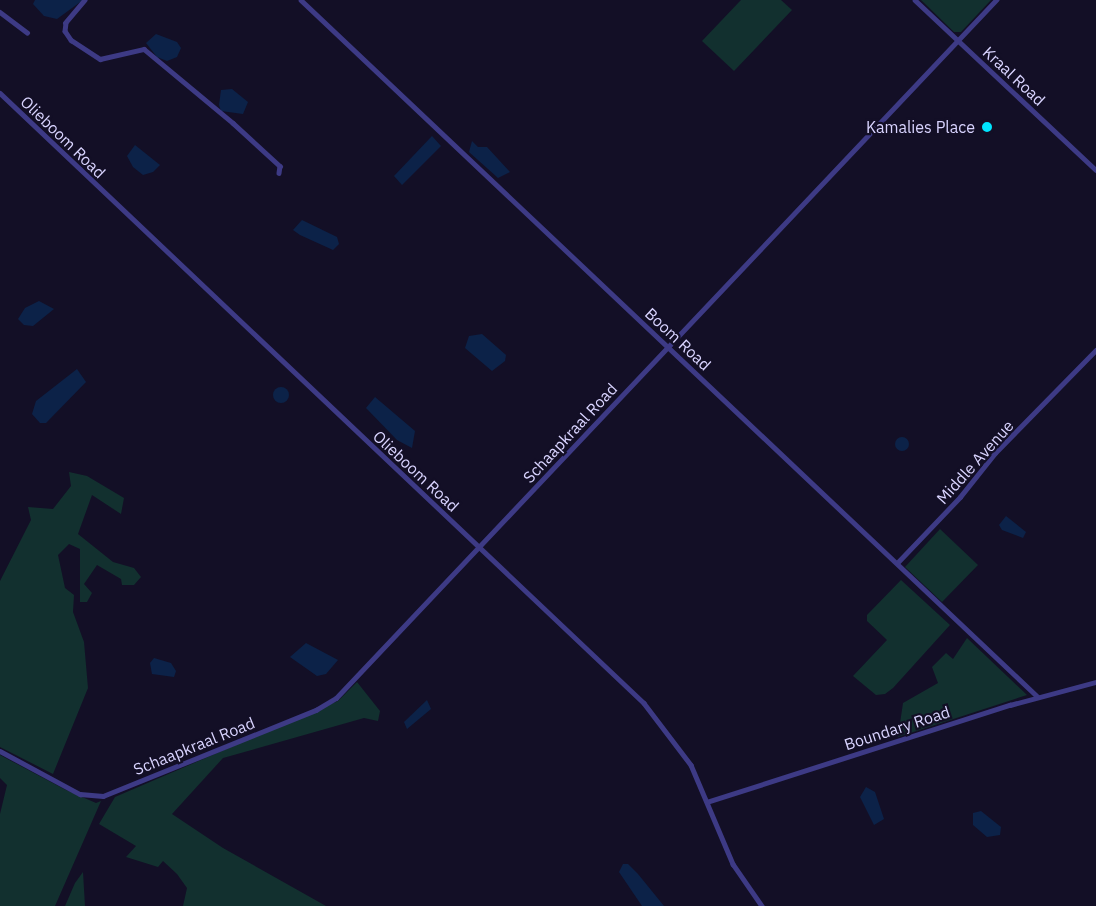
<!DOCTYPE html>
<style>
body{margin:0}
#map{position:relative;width:1096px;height:906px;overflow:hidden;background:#130f26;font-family:"IBM Plex Sans",sans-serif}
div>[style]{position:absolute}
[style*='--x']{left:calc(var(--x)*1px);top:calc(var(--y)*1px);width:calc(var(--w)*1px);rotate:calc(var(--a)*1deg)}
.green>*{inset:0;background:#12302f}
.water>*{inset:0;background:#0c2248}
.round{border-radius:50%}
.minor>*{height:4.5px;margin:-2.25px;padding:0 2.25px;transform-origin:2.25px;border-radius:2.25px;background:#3d3a85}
.dots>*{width:16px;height:16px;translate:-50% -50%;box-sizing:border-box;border:3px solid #130f26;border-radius:50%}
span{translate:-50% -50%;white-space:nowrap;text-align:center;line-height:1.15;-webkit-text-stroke:4.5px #130f26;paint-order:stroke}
.street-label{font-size:16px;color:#d9d4ff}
.poi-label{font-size:16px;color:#d9d4ff}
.right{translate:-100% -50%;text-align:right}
</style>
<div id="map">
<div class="green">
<i style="clip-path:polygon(741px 0,781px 0,792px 10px,734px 71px,702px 41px)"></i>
<i style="clip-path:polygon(921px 0,991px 0,961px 32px,954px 32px)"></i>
<i style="clip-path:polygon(69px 472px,87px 476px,124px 498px,121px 514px,92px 495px,78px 534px,113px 562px,134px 568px,141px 577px,134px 585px,122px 585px,121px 579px,97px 565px,84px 584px,92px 593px,87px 602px,80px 602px,80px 549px,69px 544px,58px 555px,65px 588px,74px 595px,73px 612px,84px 642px,88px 688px,53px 774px,0 747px,0 581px,31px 520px,28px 507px,53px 509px,71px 486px)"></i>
<i style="clip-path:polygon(940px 529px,978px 565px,942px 602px,905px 567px)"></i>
<i style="clip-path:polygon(901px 580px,950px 625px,893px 688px,885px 694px,876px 695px,853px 676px,887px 640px,867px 621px,867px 615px)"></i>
<i style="clip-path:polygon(967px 638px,1027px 695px,898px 737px,903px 703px,938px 683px,932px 667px,946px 653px,953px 659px)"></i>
<i style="clip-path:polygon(357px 682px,380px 711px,378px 721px,364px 718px,223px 758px,172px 814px,223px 848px,326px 906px,183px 906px,187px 888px,177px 874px,163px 861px,158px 867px,126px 857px,136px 846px,99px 824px,115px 797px,338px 701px)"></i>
<i style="clip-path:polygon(0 755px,66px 790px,96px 803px,101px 801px,55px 906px,0 906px,0 814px,7px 785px,0 778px)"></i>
<i style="clip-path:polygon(83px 872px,85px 906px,65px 906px,75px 883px)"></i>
</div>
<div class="water">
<i style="clip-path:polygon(35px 0,83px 0,57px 19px,44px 16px,33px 4px)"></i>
<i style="clip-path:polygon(156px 34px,177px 42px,181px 48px,177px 57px,167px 61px,157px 57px,146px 43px)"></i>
<i style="clip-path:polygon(232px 89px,248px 102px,243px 114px,221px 111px,219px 105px,221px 90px)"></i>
<i style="clip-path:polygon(432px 136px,441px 146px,402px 185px,394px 176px)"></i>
<i style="clip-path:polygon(472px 141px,478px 147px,487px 147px,510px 172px,498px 178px,469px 152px)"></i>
<i style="clip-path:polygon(135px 145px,160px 165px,153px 172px,143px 175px,133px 167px,127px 156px)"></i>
<i style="clip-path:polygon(302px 220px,337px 237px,339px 244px,333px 250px,300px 235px,293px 230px)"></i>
<i style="clip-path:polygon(39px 301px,54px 309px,33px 326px,24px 325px,18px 319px,25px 308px)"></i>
<i style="clip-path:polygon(482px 334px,506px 355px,505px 361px,492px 371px,465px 348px,469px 336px)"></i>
<i style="clip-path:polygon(77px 369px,86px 382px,46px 423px,40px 423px,32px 414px,36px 401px)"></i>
<i class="round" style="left:273px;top:387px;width:16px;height:16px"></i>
<i style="clip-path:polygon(375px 397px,415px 431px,412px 448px,397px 440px,366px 408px)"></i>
<i class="round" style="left:895px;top:437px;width:14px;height:14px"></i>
<i style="clip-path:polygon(1006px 516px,1026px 532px,1023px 538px,1002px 530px,999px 525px)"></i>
<i style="clip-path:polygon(306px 643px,338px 660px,326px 674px,317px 676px,290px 657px)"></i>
<i style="clip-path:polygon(154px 658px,171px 663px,176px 671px,174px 677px,152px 674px,150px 663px)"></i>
<i style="clip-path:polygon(427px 700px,431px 709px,407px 729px,404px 722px)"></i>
<i style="clip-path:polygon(866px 787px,875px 792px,884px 819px,874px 825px,860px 797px)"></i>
<i style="clip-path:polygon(981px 811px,1001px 827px,1000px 835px,987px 837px,973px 825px,973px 813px)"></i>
<i style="clip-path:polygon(623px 864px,628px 864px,638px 874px,664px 906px,642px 906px,619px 872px)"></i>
</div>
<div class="minor">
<i style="--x:85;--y:0;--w:30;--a:130"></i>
<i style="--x:66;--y:23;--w:8;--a:97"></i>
<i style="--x:65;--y:31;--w:11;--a:56"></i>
<i style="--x:71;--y:40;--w:35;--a:33"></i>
<i style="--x:100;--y:59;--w:45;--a:-12.8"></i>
<i style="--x:144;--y:49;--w:116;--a:39.7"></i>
<i style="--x:233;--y:123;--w:64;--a:42.5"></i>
<i style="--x:280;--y:166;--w:7;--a:98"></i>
<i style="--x:301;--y:0;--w:1014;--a:43.4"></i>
<i style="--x:915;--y:0;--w:248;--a:43.2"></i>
<i style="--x:0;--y:12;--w:34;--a:37"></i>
<i style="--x:0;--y:93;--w:887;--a:43.45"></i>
<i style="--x:644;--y:703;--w:78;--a:52.8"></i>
<i style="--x:691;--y:765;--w:108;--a:67"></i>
<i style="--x:733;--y:864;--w:51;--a:55.4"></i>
<i style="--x:897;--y:563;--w:91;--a:-46.3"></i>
<i style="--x:960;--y:497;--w:56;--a:-51.5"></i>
<i style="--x:995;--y:453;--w:144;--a:-45.6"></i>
<i style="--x:0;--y:751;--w:91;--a:28.3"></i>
<i style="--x:80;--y:794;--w:23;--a:5"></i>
<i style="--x:103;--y:796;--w:230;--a:-22"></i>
<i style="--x:316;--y:710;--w:23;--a:-31"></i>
<i style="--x:336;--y:698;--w:961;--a:-46.6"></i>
<i style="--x:707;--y:802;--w:318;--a:-17.8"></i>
<i style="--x:1010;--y:705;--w:89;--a:-15"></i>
</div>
<div class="dots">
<i style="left:987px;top:127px;background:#00e5ff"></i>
</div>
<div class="street-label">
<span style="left:1014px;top:76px;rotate:43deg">Kraal Road</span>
<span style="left:63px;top:137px;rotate:44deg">Olieboom Road</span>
<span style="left:678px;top:339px;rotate:43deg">Boom Road</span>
<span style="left:570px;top:433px;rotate:-47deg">Schaapkraal Road</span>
<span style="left:975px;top:462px;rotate:-48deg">Middle Avenue</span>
<span style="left:416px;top:471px;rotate:43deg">Olieboom Road</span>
<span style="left:897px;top:728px;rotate:-18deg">Boundary Road</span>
<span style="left:194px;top:746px;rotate:-22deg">Schaapkraal Road</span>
</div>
<div class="poi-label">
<span class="right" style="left:975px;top:127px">Kamalies Place</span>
</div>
</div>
